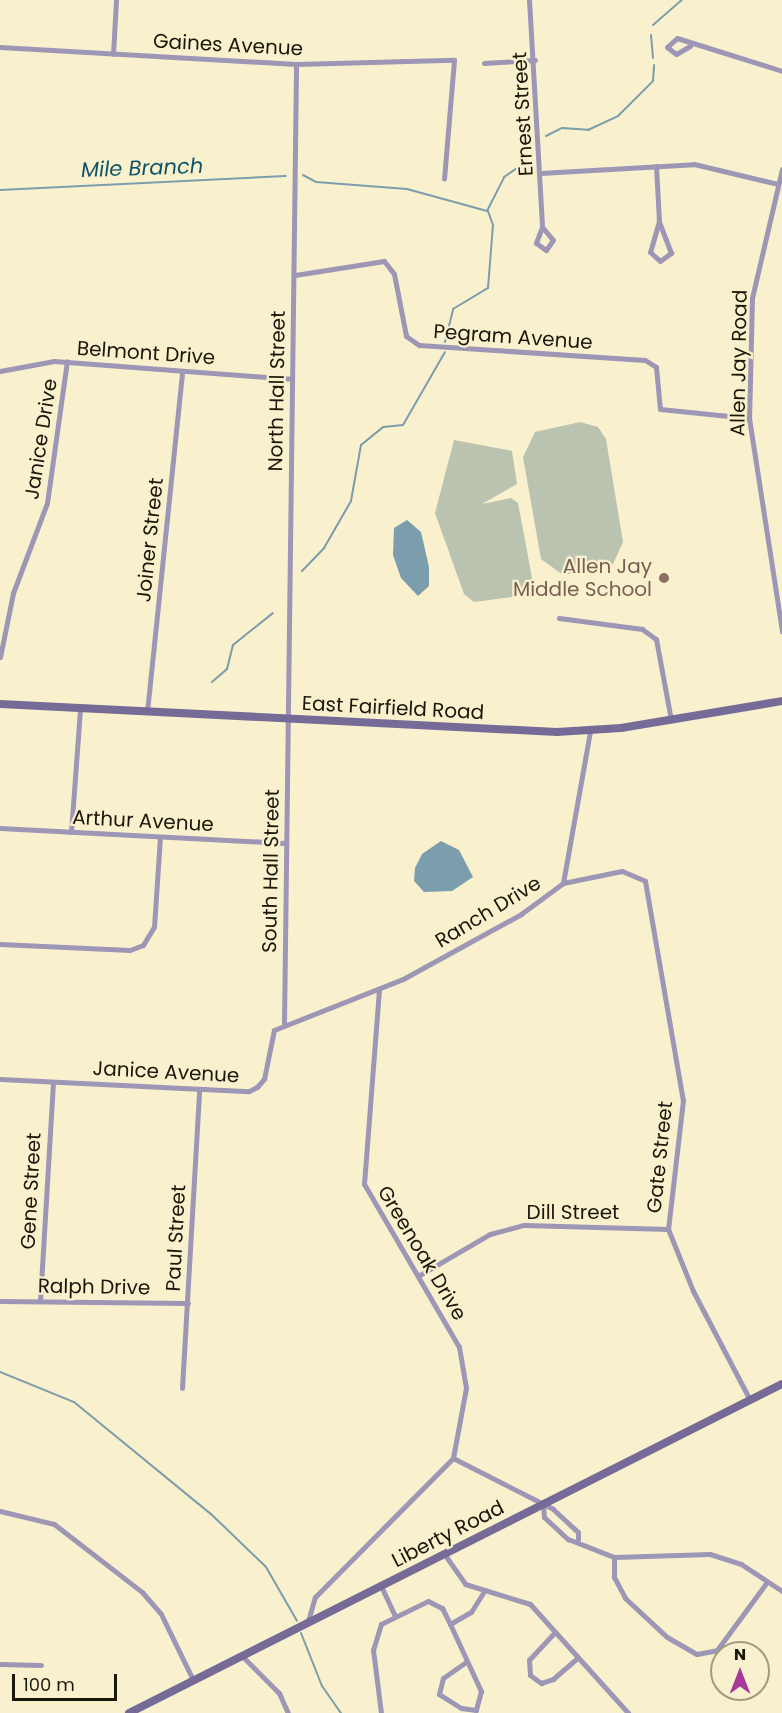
<!DOCTYPE html>
<style>
body{margin:0}
#map{position:relative;width:782px;height:1713px;overflow:hidden;background:#f9f1ce;font-family:Poppins,sans-serif}
div>[style]{position:absolute}
[style*='--x']{left:calc(var(--x)*1px);top:calc(var(--y)*1px);width:calc(var(--w)*1px);rotate:calc(var(--a)*1deg)}
.green>*{inset:0;background:#bac2b0}
.water>*{inset:0;background:#7c9dab}
.stream>*{height:2px;margin:-1px;padding:0 1px;transform-origin:1px;border-radius:1px;background:#7c9dab}
.street>*{height:5px;margin:-2.5px;padding:0 2.5px;transform-origin:2.5px;border-radius:2.5px;background:#9d96b5}
.secondary>*{height:8px;margin:-4px;padding:0 4px;transform-origin:4px;border-radius:4px;background:#766b97}
.dots>*{width:16px;height:16px;translate:-50% -50%;box-sizing:border-box;border:3px solid #f9f1ce;border-radius:50%}
span{translate:-50% -50%;white-space:nowrap;text-align:center;line-height:1.15;-webkit-text-stroke:4.5px #f9f1ce;paint-order:stroke}
.street-label{font-size:20px;color:#1a170b}
.education-label{font-size:20px;color:#785e54}
.right{translate:-100% -50%;text-align:right}
.water-label{font-size:21px;color:#0f5368;font-style:italic}
.north{position:absolute;left:710px;top:1641px;width:60px;height:60px;box-sizing:border-box;background:#f9f1ce;border:2px solid #a09a80;border-radius:50%;rotate:0deg;font-size:16px;font-weight:700;line-height:24px;text-align:center;color:#1a170b}
.north::after{content:'';display:block;margin:auto;width:21px;height:27px;background:#a53a9b;clip-path:polygon(50% 0,100% 100%,50% 72%,0 100%)}
.scale{position:absolute;left:12px;top:1674px;width:105px;height:27px;box-sizing:border-box;border:3px solid #1a170b;border-top:0;padding-left:8px;font-size:18px;line-height:21px;white-space:nowrap;color:#1a170b;-webkit-text-stroke:4px #f9f1ce;paint-order:stroke}
</style>
<div id="map">
<div class="green">
<i style="clip-path:polygon(580px 422px,598px 427px,606px 439px,623px 542px,613px 564px,563px 575px,541px 559px,523px 457px,535px 432px)"></i>
<i style="clip-path:polygon(454px 440px,512px 451px,517px 484px,482px 504px,511px 498px,518px 503px,535px 594px,474px 602px,464px 594px,435px 513px)"></i>
</div>
<div class="water">
<i style="clip-path:polygon(407px 520px,421px 532px,429px 567px,429px 586px,418px 596px,401px 578px,393px 555px,394px 528px)"></i>
<i style="clip-path:polygon(441px 841px,459px 850px,473px 877px,452px 891px,424px 892px,414px 881px,415px 868px,422px 854px)"></i>
</div>
<div class="stream">
<i style="--x:653;--y:25;--w:38;--a:-41"></i>
<i style="--x:651;--y:35;--w:23;--a:85"></i>
<i style="--x:546;--y:136;--w:18;--a:-27"></i>
<i style="--x:562;--y:128;--w:26;--a:4"></i>
<i style="--x:588;--y:130;--w:33;--a:-25"></i>
<i style="--x:618;--y:116;--w:49;--a:-45"></i>
<i style="--x:653;--y:81;--w:16;--a:-86"></i>
<i style="--x:303;--y:175;--w:15;--a:28"></i>
<i style="--x:316;--y:182;--w:91;--a:4.4"></i>
<i style="--x:407;--y:189;--w:83;--a:15.4"></i>
<i style="--x:487;--y:211;--w:38;--a:-63"></i>
<i style="--x:504;--y:177;--w:29;--a:-34"></i>
<i style="--x:0;--y:190;--w:286;--a:-2.8"></i>
<i style="--x:445;--y:342;--w:34;--a:-76"></i>
<i style="--x:453;--y:309;--w:41;--a:-31"></i>
<i style="--x:488;--y:288;--w:63;--a:-85.5"></i>
<i style="--x:493;--y:225;--w:15;--a:-110"></i>
<i style="--x:302;--y:571;--w:32;--a:-46"></i>
<i style="--x:324;--y:548;--w:54;--a:-60.1"></i>
<i style="--x:351;--y:501;--w:57;--a:-79.9"></i>
<i style="--x:361;--y:445;--w:28;--a:-39"></i>
<i style="--x:383;--y:427;--w:20;--a:-6"></i>
<i style="--x:403;--y:425;--w:84;--a:-60.1"></i>
<i style="--x:212;--y:682;--w:20;--a:-41"></i>
<i style="--x:227;--y:669;--w:25;--a:-76"></i>
<i style="--x:233;--y:645;--w:51;--a:-38.7"></i>
<i style="--x:0;--y:1372;--w:80;--a:22.1"></i>
<i style="--x:74;--y:1402;--w:177;--a:39.3"></i>
<i style="--x:211;--y:1514;--w:76;--a:43.9"></i>
<i style="--x:266;--y:1567;--w:62;--a:60.1"></i>
<i style="--x:301;--y:1633;--w:57;--a:68.4"></i>
<i style="--x:322;--y:1686;--w:33;--a:55"></i>
</div>
<div class="street">
<i style="--x:529;--y:0;--w:227;--a:86.7"></i>
<i style="--x:542;--y:227;--w:17;--a:111"></i>
<i style="--x:536;--y:243;--w:12;--a:35"></i>
<i style="--x:546;--y:250;--w:12;--a:-55"></i>
<i style="--x:553;--y:240;--w:17;--a:-130"></i>
<i style="--x:690;--y:46;--w:16;--a:150"></i>
<i style="--x:676;--y:54;--w:11;--a:-142"></i>
<i style="--x:667;--y:47;--w:13;--a:-42"></i>
<i style="--x:677;--y:38;--w:110;--a:17.4"></i>
<i style="--x:0;--y:47;--w:296;--a:3.3"></i>
<i style="--x:296;--y:64;--w:158;--a:-1.5"></i>
<i style="--x:454;--y:60;--w:119;--a:94.8"></i>
<i style="--x:113;--y:54;--w:54;--a:-86.8"></i>
<i style="--x:484;--y:63;--w:51;--a:-3.4"></i>
<i style="--x:656;--y:166;--w:55;--a:86.9"></i>
<i style="--x:659;--y:221;--w:32;--a:106"></i>
<i style="--x:650;--y:252;--w:13;--a:42"></i>
<i style="--x:660;--y:261;--w:14;--a:-36"></i>
<i style="--x:671;--y:253;--w:34;--a:-111"></i>
<i style="--x:782;--y:169;--w:132;--a:103.1"></i>
<i style="--x:752;--y:298;--w:120;--a:91.4"></i>
<i style="--x:749;--y:418;--w:216;--a:81.2"></i>
<i style="--x:540;--y:173;--w:154;--a:-3.3"></i>
<i style="--x:694;--y:164;--w:86;--a:13.4"></i>
<i style="--x:295;--y:275;--w:90;--a:-8.9"></i>
<i style="--x:384;--y:261;--w:16;--a:52"></i>
<i style="--x:394;--y:274;--w:63;--a:79"></i>
<i style="--x:406;--y:336;--w:16;--a:35"></i>
<i style="--x:419;--y:345;--w:226;--a:3.8"></i>
<i style="--x:645;--y:360;--w:13;--a:32"></i>
<i style="--x:656;--y:367;--w:42;--a:84.6"></i>
<i style="--x:660;--y:409;--w:89;--a:5.8"></i>
<i style="--x:0;--y:371;--w:55;--a:-10.5"></i>
<i style="--x:54;--y:361;--w:238;--a:4.3"></i>
<i style="--x:559;--y:618;--w:84;--a:7.5"></i>
<i style="--x:642;--y:629;--w:17;--a:36"></i>
<i style="--x:656;--y:639;--w:82;--a:79.5"></i>
<i style="--x:0;--y:657;--w:65;--a:-78.5"></i>
<i style="--x:13;--y:593;--w:96;--a:-69.3"></i>
<i style="--x:47;--y:503;--w:143;--a:-82"></i>
<i style="--x:147;--y:712;--w:343;--a:-84.1"></i>
<i style="--x:0;--y:828;--w:285;--a:3"></i>
<i style="--x:71;--y:832;--w:124;--a:-85.8"></i>
<i style="--x:563;--y:883;--w:60;--a:-11.5"></i>
<i style="--x:622;--y:871;--w:25;--a:23"></i>
<i style="--x:645;--y:881;--w:222;--a:80.2"></i>
<i style="--x:683;--y:1100;--w:130;--a:96.6"></i>
<i style="--x:668;--y:1229;--w:67;--a:68"></i>
<i style="--x:693;--y:1291;--w:123;--a:62.4"></i>
<i style="--x:0;--y:944;--w:130;--a:2.6"></i>
<i style="--x:130;--y:950;--w:14;--a:-21"></i>
<i style="--x:143;--y:945;--w:21;--a:-59"></i>
<i style="--x:154;--y:927;--w:90;--a:-86.2"></i>
<i style="--x:284;--y:1024;--w:960;--a:-89.28"></i>
<i style="--x:0;--y:1079;--w:249;--a:2.8"></i>
<i style="--x:249;--y:1091;--w:9;--a:-27"></i>
<i style="--x:257;--y:1087;--w:11;--a:-49"></i>
<i style="--x:264;--y:1079;--w:50;--a:-78.5"></i>
<i style="--x:274;--y:1030;--w:139;--a:-21.6"></i>
<i style="--x:403;--y:979;--w:135;--a:-28.8"></i>
<i style="--x:521;--y:914;--w:52;--a:-36.4"></i>
<i style="--x:563;--y:883;--w:154;--a:-79.9"></i>
<i style="--x:418;--y:1276;--w:83;--a:-30.3"></i>
<i style="--x:490;--y:1234;--w:35;--a:-15"></i>
<i style="--x:524;--y:1225;--w:144;--a:1.6"></i>
<i style="--x:0;--y:1301;--w:188;--a:0.6"></i>
<i style="--x:40;--y:1301;--w:219;--a:-86.6"></i>
<i style="--x:182;--y:1388;--w:299;--a:-86.7"></i>
<i style="--x:453;--y:1458;--w:112;--a:27"></i>
<i style="--x:553;--y:1509;--w:34;--a:43"></i>
<i style="--x:578;--y:1532;--w:7;--a:90"></i>
<i style="--x:543;--y:1504;--w:13;--a:86"></i>
<i style="--x:544;--y:1517;--w:33;--a:43"></i>
<i style="--x:568;--y:1539;--w:49;--a:21.4"></i>
<i style="--x:614;--y:1557;--w:96;--a:-1.8"></i>
<i style="--x:710;--y:1554;--w:33;--a:18"></i>
<i style="--x:741;--y:1564;--w:49;--a:33.4"></i>
<i style="--x:0;--y:1511;--w:56;--a:13.5"></i>
<i style="--x:54;--y:1524;--w:111;--a:37.7"></i>
<i style="--x:142;--y:1592;--w:29;--a:49"></i>
<i style="--x:161;--y:1614;--w:73;--a:64.1"></i>
<i style="--x:445;--y:1555;--w:35;--a:55"></i>
<i style="--x:465;--y:1584;--w:68;--a:17.1"></i>
<i style="--x:530;--y:1604;--w:147;--a:48"></i>
<i style="--x:614;--y:1557;--w:20;--a:90"></i>
<i style="--x:614;--y:1577;--w:24;--a:62"></i>
<i style="--x:625;--y:1598;--w:57;--a:42.9"></i>
<i style="--x:667;--y:1637;--w:34;--a:30"></i>
<i style="--x:697;--y:1654;--w:20;--a:-11"></i>
<i style="--x:717;--y:1650;--w:84;--a:-53.7"></i>
<i style="--x:381;--y:1586;--w:31;--a:65"></i>
<i style="--x:308;--y:1621;--w:25;--a:-74"></i>
<i style="--x:315;--y:1597;--w:196;--a:-45.2"></i>
<i style="--x:453;--y:1458;--w:71;--a:-79.5"></i>
<i style="--x:466;--y:1388;--w:42;--a:-99.7"></i>
<i style="--x:459;--y:1347;--w:189;--a:-120.2"></i>
<i style="--x:364;--y:1184;--w:195;--a:-85.6"></i>
<i style="--x:450;--y:1624;--w:74;--a:65.2"></i>
<i style="--x:481;--y:1691;--w:20;--a:105"></i>
<i style="--x:476;--y:1710;--w:15;--a:-172"></i>
<i style="--x:461;--y:1708;--w:26;--a:-148"></i>
<i style="--x:439;--y:1694;--w:16;--a:-76"></i>
<i style="--x:443;--y:1678;--w:28;--a:-35"></i>
<i style="--x:555;--y:1632;--w:38;--a:133"></i>
<i style="--x:529;--y:1660;--w:15;--a:86"></i>
<i style="--x:530;--y:1675;--w:14;--a:36"></i>
<i style="--x:541;--y:1683;--w:13;--a:-18"></i>
<i style="--x:553;--y:1679;--w:30;--a:-41"></i>
<i style="--x:717;--y:1650;--w:12;--a:66"></i>
<i style="--x:241;--y:1655;--w:54;--a:45"></i>
<i style="--x:279;--y:1693;--w:22;--a:66"></i>
<i style="--x:0;--y:1664;--w:41;--a:1.4"></i>
<i style="--x:381;--y:1713;--w:64;--a:-97.2"></i>
<i style="--x:373;--y:1650;--w:27;--a:-73"></i>
<i style="--x:381;--y:1624;--w:52;--a:-26.1"></i>
<i style="--x:428;--y:1601;--w:16;--a:27"></i>
<i style="--x:442;--y:1608;--w:18;--a:63"></i>
<i style="--x:450;--y:1624;--w:24;--a:-30"></i>
<i style="--x:471;--y:1612;--w:26;--a:-58"></i>
</div>
<div class="secondary">
<i style="--x:0;--y:704;--w:558;--a:2.88"></i>
<i style="--x:557;--y:732;--w:64;--a:-3.6"></i>
<i style="--x:621;--y:728;--w:163;--a:-9.5"></i>
<i style="--x:129;--y:1713;--w:731;--a:-26.74"></i>
</div>
<div class="dots">
<i style="left:664px;top:578px;background:#8d6e63"></i>
</div>
<div class="street-label">
<span style="left:228px;top:45px;rotate:3deg">Gaines Avenue</span>
<span style="left:523px;top:114px;rotate:-93deg">Ernest Street</span>
<span style="left:513px;top:337px;rotate:4deg">Pegram Avenue</span>
<span style="left:146px;top:353px;rotate:4deg">Belmont Drive</span>
<span style="left:739px;top:363px;rotate:-89deg">Allen Jay Road</span>
<span style="left:277px;top:391px;rotate:-89deg">North Hall Street</span>
<span style="left:41px;top:439px;rotate:-81deg">Janice Drive</span>
<span style="left:150px;top:540px;rotate:-84deg">Joiner Street</span>
<span style="left:393px;top:708px;rotate:3deg">East Fairfield Road</span>
<span style="left:143px;top:821px;rotate:3deg">Arthur Avenue</span>
<span style="left:271px;top:871px;rotate:-89deg">South Hall Street</span>
<span style="left:488px;top:912px;rotate:-31deg">Ranch Drive</span>
<span style="left:166px;top:1072px;rotate:3deg">Janice Avenue</span>
<span style="left:660px;top:1157px;rotate:-84deg">Gate Street</span>
<span style="left:31px;top:1191px;rotate:-87deg">Gene Street</span>
<span style="left:573px;top:1212px">Dill Street</span>
<span style="left:176px;top:1238px;rotate:-87deg">Paul Street</span>
<span style="left:422px;top:1253px;rotate:59deg">Greenoak Drive</span>
<span style="left:94px;top:1287px;rotate:1deg">Ralph Drive</span>
<span style="left:448px;top:1534px;rotate:-27deg">Liberty Road</span>
</div>
<div class="education-label">
<span class="right" style="left:652px;top:578px">Allen Jay<br>Middle School</span>
</div>
<div class="water-label">
<span style="left:142px;top:168px;rotate:-2deg">Mile Branch</span>
</div>
<div class="north">N</div>
<div class="scale">100 m</div>
</div>
